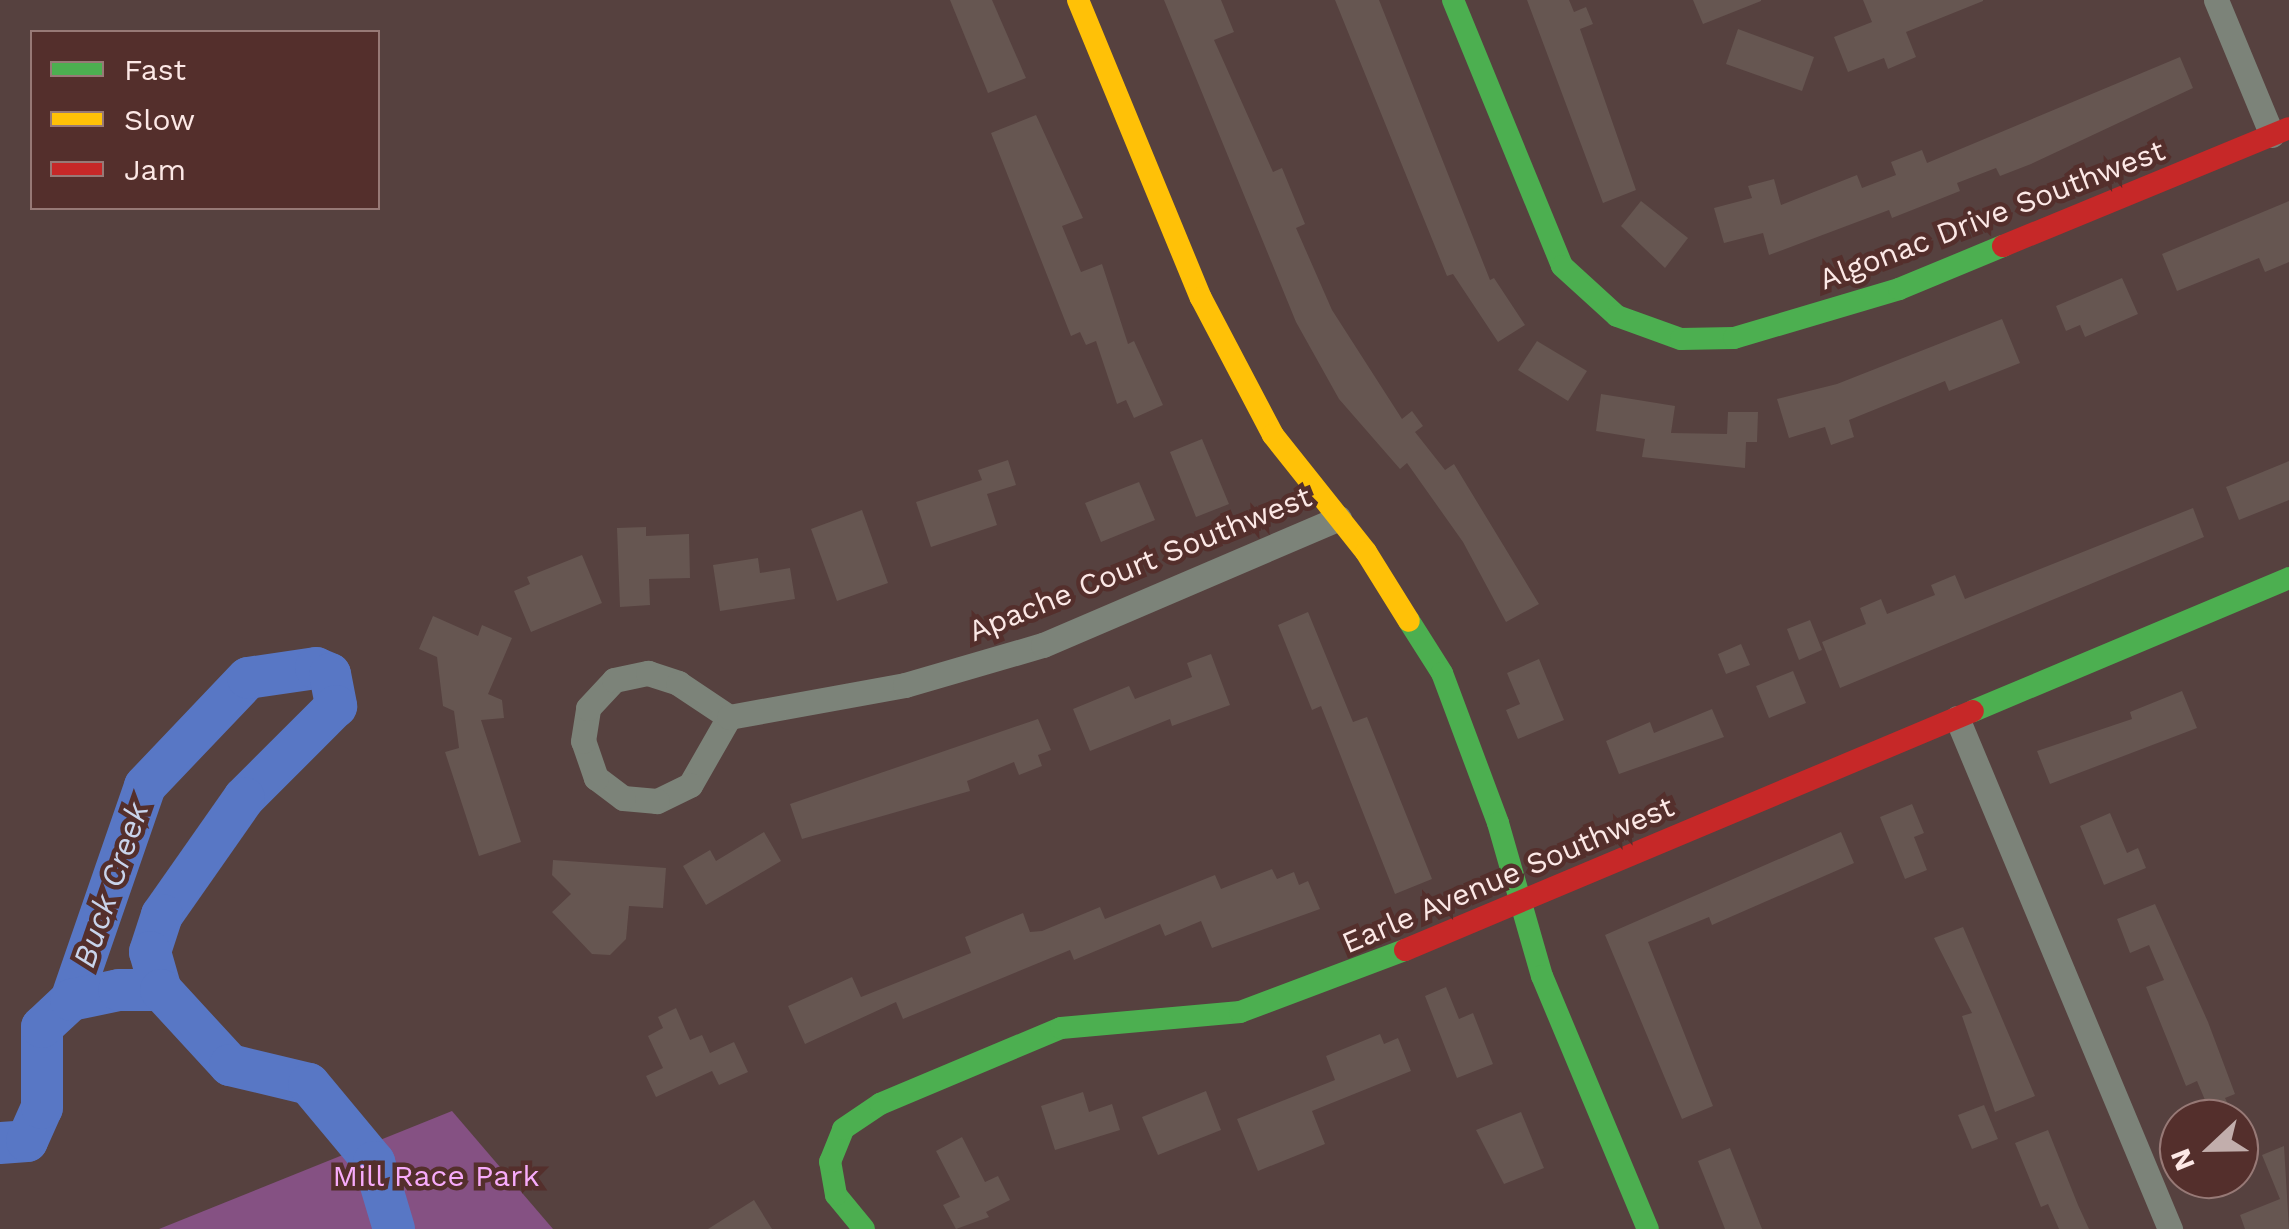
<!DOCTYPE html>
<style>
body{margin:0}
#map{position:relative;width:2289px;height:1229px;overflow:hidden;background:#56413f;font-family:"Work Sans",sans-serif}
div>[style]{position:absolute}
[style*='--x']{left:calc(var(--x)*1px);top:calc(var(--y)*1px);width:calc(var(--w)*1px);rotate:calc(var(--a)*1deg)}
.green>*{inset:0;background:#855183}
.river>*{height:42px;margin:-21px;padding:0 21px;transform-origin:21px;border-radius:21px;background:#5877c5}
.building>*{inset:0;background:#665651}
.street>*{height:25px;margin:-12.5px;padding:0 12.5px;transform-origin:12.5px;border-radius:12.5px;background:#7c8379}
.fast>*{height:22px;margin:-11px;padding:0 11px;transform-origin:11px;border-radius:11px;background:#4caf50}
.slow>*{height:22px;margin:-11px;padding:0 11px;transform-origin:11px;border-radius:11px;background:#ffc107}
.jam>*{height:22px;margin:-11px;padding:0 11px;transform-origin:11px;border-radius:11px;background:#c62828}
span{translate:-50% -50%;white-space:nowrap;text-align:center;line-height:1.15;-webkit-text-stroke:9px #542f2c;paint-order:stroke}
.street-label{font-size:30px;color:#fce8e6}
.park-label{font-size:30px;color:#f7abfa}
.water-label{font-size:32px;color:#c9d4eb;font-style:italic}
.legend{position:absolute;left:30px;top:30px;width:350px;height:180px;box-sizing:border-box;background:#542f2c;border:2px solid #977976;margin:0;padding:12px 18px;list-style:none;font-size:30px;color:#fce8e6}
.legend li{display:flex;align-items:center;gap:20px;height:50px}
.legend b{width:50px;border:2px solid #977976}
.north{position:absolute;left:2159px;top:1099px;width:100px;height:100px;box-sizing:border-box;background:#542f2c;border:2px solid #977976;border-radius:50%;rotate:248deg;font-size:28px;font-weight:700;line-height:40px;text-align:center;color:#fce8e6}
.north::after{content:'';display:block;margin:auto;width:35px;height:45px;background:#c2aeac;clip-path:polygon(50% 0,100% 100%,50% 72%,0 100%)}
</style>
<div id="map">
<div class="green">
<i style="clip-path:polygon(452px 1111px,553px 1229px,159px 1229px)"></i>
</div>
<div class="river">
<i style="--x:71;--y:1000;--w:226;--a:-70.9"></i>
<i style="--x:145;--y:786;--w:149;--a:-46.4"></i>
<i style="--x:248;--y:678;--w:69;--a:-8.4"></i>
<i style="--x:316;--y:668;--w:15;--a:23"></i>
<i style="--x:330;--y:674;--w:33;--a:79"></i>
<i style="--x:336;--y:706;--w:130;--a:135"></i>
<i style="--x:244;--y:798;--w:143;--a:125"></i>
<i style="--x:162;--y:915;--w:39;--a:108"></i>
<i style="--x:150;--y:952;--w:40;--a:74"></i>
<i style="--x:0;--y:1143;--w:27;--a:-4"></i>
<i style="--x:27;--y:1141;--w:36;--a:-66"></i>
<i style="--x:42;--y:1108;--w:81;--a:-90"></i>
<i style="--x:42;--y:1027;--w:40;--a:-43"></i>
<i style="--x:71;--y:1000;--w:49;--a:-11.8"></i>
<i style="--x:119;--y:990;--w:42;--a:0"></i>
<i style="--x:161;--y:990;--w:102;--a:47.4"></i>
<i style="--x:230;--y:1065;--w:81;--a:13.5"></i>
<i style="--x:309;--y:1084;--w:102;--a:50.2"></i>
<i style="--x:374;--y:1162;--w:70;--a:73.4"></i>
</div>
<div class="building">
<i style="clip-path:polygon(950px 0,992px 0,1026px 78px,988px 93px)"></i>
<i style="clip-path:polygon(1164px 0,1221px 0,1234px 32px,1214px 40px,1273px 172px,1282px 168px,1305px 224px,1296px 228px,1332px 310px,1402px 419px,1412px 411px,1423px 426px,1415px 432px,1445px 470px,1454px 464px,1539px 604px,1506px 622px,1463px 542px,1407px 463px,1400px 469px,1339px 399px,1296px 322px)"></i>
<i style="clip-path:polygon(1335px 0,1379px 0,1490px 280px,1494px 278px,1525px 325px,1498px 342px,1453px 274px,1447px 276px)"></i>
<i style="clip-path:polygon(1527px 0,1569px 0,1574px 12px,1586px 7px,1593px 24px,1580px 29px,1636px 190px,1603px 203px)"></i>
<i style="clip-path:polygon(1693px 0,1761px 0,1761px 1px,1703px 24px)"></i>
<i style="clip-path:polygon(1863px 0,1983px 0,1983px 1px,1906px 32px,1916px 57px,1888px 69px,1884px 58px,1848px 72px,1834px 37px,1872px 22px)"></i>
<i style="clip-path:polygon(1738px 29px,1814px 57px,1802px 91px,1726px 64px)"></i>
<i style="clip-path:polygon(2180px 57px,2193px 88px,2031px 164px,2000px 176px,1996px 168px,1957px 183px,1960px 191px,1892px 218px,1889px 210px,1769px 255px,1763px 233px,1724px 243px,1714px 208px,1752px 198px,1748px 186px,1774px 179px,1781px 205px,1857px 175px,1862px 188px,1896px 175px,1891px 162px,1922px 150px,1927px 163px)"></i>
<i style="clip-path:polygon(1036px 115px,1083px 218px,1062px 226px,1081px 272px,1102px 264px,1128px 344px,1134px 341px,1163px 405px,1134px 418px,1126px 400px,1117px 404px,1096px 341px,1086px 345px,1080px 332px,1071px 336px,991px 133px)"></i>
<i style="clip-path:polygon(1641px 201px,1688px 238px,1665px 268px,1621px 226px)"></i>
<i style="clip-path:polygon(2289px 201px,2289px 262px,2265px 272px,2259px 258px,2177px 291px,2162px 254px)"></i>
<i style="clip-path:polygon(2122px 278px,2138px 314px,2085px 337px,2080px 325px,2066px 331px,2056px 306px)"></i>
<i style="clip-path:polygon(2002px 319px,2020px 363px,1949px 391px,1945px 381px,1849px 420px,1854px 437px,1831px 445px,1825px 427px,1789px 438px,1777px 399px,1837px 384px)"></i>
<i style="clip-path:polygon(1537px 341px,1587px 371px,1568px 401px,1518px 370px)"></i>
<i style="clip-path:polygon(1601px 394px,1675px 406px,1671px 433px,1727px 434px,1728px 412px,1758px 412px,1757px 442px,1746px 442px,1745px 468px,1642px 457px,1645px 439px,1596px 431px)"></i>
<i style="clip-path:polygon(1202px 439px,1229px 504px,1196px 517px,1170px 452px)"></i>
<i style="clip-path:polygon(1008px 460px,1016px 485px,987px 494px,997px 525px,931px 547px,916px 502px,982px 480px,978px 470px)"></i>
<i style="clip-path:polygon(2289px 461px,2289px 500px,2239px 520px,2226px 487px)"></i>
<i style="clip-path:polygon(1139px 482px,1155px 520px,1101px 542px,1085px 503px)"></i>
<i style="clip-path:polygon(2193px 508px,2204px 537px,1840px 688px,1822px 642px,1866px 624px,1860px 608px,1881px 599px,1887px 614px,1935px 595px,1931px 585px,1955px 575px,1965px 599px)"></i>
<i style="clip-path:polygon(862px 510px,888px 583px,837px 601px,811px 529px)"></i>
<i style="clip-path:polygon(646px 527px,646px 536px,689px 534px,690px 578px,649px 579px,650px 605px,620px 607px,617px 528px)"></i>
<i style="clip-path:polygon(582px 555px,602px 603px,531px 632px,514px 591px,530px 584px,527px 577px)"></i>
<i style="clip-path:polygon(758px 558px,760px 573px,790px 568px,795px 599px,720px 611px,713px 565px)"></i>
<i style="clip-path:polygon(1308px 612px,1353px 722px,1367px 717px,1432px 879px,1395px 894px,1321px 706px,1312px 710px,1278px 625px)"></i>
<i style="clip-path:polygon(433px 616px,478px 636px,482px 625px,512px 638px,488px 694px,502px 700px,504px 718px,481px 720px,521px 842px,479px 856px,445px 752px,459px 748px,454px 711px,443px 706px,437px 657px,419px 649px)"></i>
<i style="clip-path:polygon(1810px 620px,1822px 650px,1799px 660px,1787px 629px)"></i>
<i style="clip-path:polygon(1741px 644px,1750px 665px,1726px 674px,1718px 654px)"></i>
<i style="clip-path:polygon(1211px 654px,1230px 705px,1172px 726px,1170px 719px,1090px 751px,1073px 709px,1129px 686px,1135px 699px,1192px 677px,1187px 663px)"></i>
<i style="clip-path:polygon(1539px 659px,1564px 720px,1518px 739px,1506px 710px,1520px 704px,1507px 673px)"></i>
<i style="clip-path:polygon(1793px 671px,1806px 703px,1769px 718px,1756px 686px)"></i>
<i style="clip-path:polygon(2182px 691px,2197px 728px,2050px 784px,2037px 751px,2132px 719px,2130px 712px)"></i>
<i style="clip-path:polygon(1712px 709px,1724px 737px,1619px 774px,1606px 741px,1650px 722px,1654px 733px)"></i>
<i style="clip-path:polygon(1038px 719px,1051px 750px,1038px 755px,1042px 766px,1019px 775px,1014px 762px,967px 781px,970px 791px,802px 839px,790px 804px)"></i>
<i style="clip-path:polygon(1912px 804px,1924px 833px,1914px 837px,1927px 870px,1905px 879px,1880px 817px)"></i>
<i style="clip-path:polygon(2110px 813px,2127px 853px,2138px 848px,2146px 868px,2104px 885px,2080px 826px)"></i>
<i style="clip-path:polygon(764px 832px,781px 861px,706px 905px,683px 866px,710px 850px,716px 861px)"></i>
<i style="clip-path:polygon(1841px 832px,1854px 863px,1712px 925px,1709px 917px,1648px 942px,1713px 1106px,1682px 1119px,1605px 935px)"></i>
<i style="clip-path:polygon(553px 860px,666px 868px,663px 908px,629px 906px,626px 939px,610px 955px,592px 954px,552px 912px,571px 894px,552px 875px)"></i>
<i style="clip-path:polygon(1272px 869px,1277px 879px,1294px 872px,1299px 885px,1308px 881px,1320px 909px,1212px 948px,1201px 921px,1165px 936px,1160px 924px,1074px 960px,1070px 950px,903px 1019px,896px 1002px,805px 1044px,788px 1006px,852px 977px,861px 997px,971px 953px,965px 937px,1023px 913px,1030px 932px,1042px 931px,1100px 907px,1105px 919px,1215px 875px,1221px 889px)"></i>
<i style="clip-path:polygon(2155px 904px,2208px 1022px,2235px 1094px,2225px 1098px,2235px 1119px,2213px 1119px,2197px 1081px,2186px 1086px,2146px 987px,2164px 980px,2149px 945px,2130px 953px,2117px 919px)"></i>
<i style="clip-path:polygon(1963px 927px,2035px 1096px,1995px 1112px,1962px 1016px,1972px 1013px,1934px 938px)"></i>
<i style="clip-path:polygon(1446px 987px,1459px 1019px,1473px 1013px,1493px 1064px,1457px 1078px,1425px 996px)"></i>
<i style="clip-path:polygon(676px 1008px,690px 1040px,702px 1035px,710px 1053px,734px 1042px,748px 1072px,719px 1085px,712px 1071px,656px 1097px,646px 1076px,663px 1068px,648px 1036px,663px 1028px,658px 1017px)"></i>
<i style="clip-path:polygon(1380px 1034px,1384px 1044px,1398px 1038px,1411px 1071px,1312px 1111px,1325px 1144px,1258px 1171px,1237px 1119px,1335px 1080px,1326px 1056px)"></i>
<i style="clip-path:polygon(1206px 1091px,1221px 1130px,1158px 1155px,1142px 1117px)"></i>
<i style="clip-path:polygon(1083px 1092px,1089px 1112px,1112px 1104px,1120px 1130px,1055px 1150px,1041px 1106px)"></i>
<i style="clip-path:polygon(1984px 1105px,1998px 1139px,1972px 1149px,1958px 1115px)"></i>
<i style="clip-path:polygon(1521px 1112px,1544px 1168px,1504px 1184px,1476px 1130px)"></i>
<i style="clip-path:polygon(2048px 1130px,2078px 1205px,2089px 1229px,2059px 1229px,2048px 1204px,2041px 1207px,2015px 1143px)"></i>
<i style="clip-path:polygon(962px 1137px,985px 1182px,998px 1176px,1010px 1200px,986px 1212px,989px 1217px,956px 1229px,943px 1205px,960px 1197px,936px 1151px)"></i>
<i style="clip-path:polygon(2284px 1146px,2289px 1229px,2245px 1229px,2240px 1215px,2280px 1199px,2262px 1155px)"></i>
<i style="clip-path:polygon(1730px 1148px,1753px 1206px,1762px 1229px,1725px 1229px,1698px 1161px)"></i>
<i style="clip-path:polygon(754px 1200px,772px 1229px,708px 1229px)"></i>
</div>
<div class="street">
<i style="--x:2216;--y:0;--w:146;--a:67.5"></i>
<i style="--x:729;--y:717;--w:78;--a:119.8"></i>
<i style="--x:690;--y:785;--w:37;--a:154"></i>
<i style="--x:657;--y:801;--w:34;--a:-175"></i>
<i style="--x:623;--y:798;--w:34;--a:-143"></i>
<i style="--x:596;--y:778;--w:39;--a:-109"></i>
<i style="--x:583;--y:741;--w:33;--a:-81"></i>
<i style="--x:588;--y:708;--w:38;--a:-47"></i>
<i style="--x:614;--y:680;--w:35;--a:-12"></i>
<i style="--x:648;--y:673;--w:32;--a:18"></i>
<i style="--x:678;--y:683;--w:61;--a:33.7"></i>
<i style="--x:729;--y:717;--w:179;--a:-10.3"></i>
<i style="--x:905;--y:685;--w:144;--a:-16.2"></i>
<i style="--x:1043;--y:645;--w:322;--a:-23.2"></i>
<i style="--x:1957;--y:718;--w:554;--a:67.37"></i>
</div>
<div class="fast">
<i style="--x:1453;--y:0;--w:287;--a:67.7"></i>
<i style="--x:1562;--y:266;--w:74;--a:42.3"></i>
<i style="--x:1617;--y:316;--w:68;--a:19.8"></i>
<i style="--x:1681;--y:339;--w:53;--a:-1.1"></i>
<i style="--x:1734;--y:338;--w:172;--a:-16.5"></i>
<i style="--x:1899;--y:289;--w:113;--a:-22.5"></i>
<i style="--x:1409;--y:621;--w:62;--a:57.6"></i>
<i style="--x:1442;--y:673;--w:160;--a:69.5"></i>
<i style="--x:1498;--y:823;--w:159;--a:74"></i>
<i style="--x:1542;--y:976;--w:274;--a:67.3"></i>
<i style="--x:1973;--y:711;--w:343;--a:-22.8"></i>
<i style="--x:864;--y:1229;--w:44;--a:-129.5"></i>
<i style="--x:836;--y:1195;--w:34;--a:-100"></i>
<i style="--x:830;--y:1162;--w:35;--a:-68"></i>
<i style="--x:843;--y:1129;--w:45;--a:-34"></i>
<i style="--x:880;--y:1104;--w:196;--a:-22.8"></i>
<i style="--x:1061;--y:1028;--w:180;--a:-5.1"></i>
<i style="--x:1240;--y:1012;--w:176;--a:-20.6"></i>
</div>
<div class="slow">
<i style="--x:1078;--y:0;--w:322;--a:67.6"></i>
<i style="--x:1201;--y:298;--w:155;--a:62.3"></i>
<i style="--x:1273;--y:435;--w:149;--a:51.5"></i>
<i style="--x:1366;--y:552;--w:81;--a:58.1"></i>
</div>
<div class="jam">
<i style="--x:2003;--y:246;--w:309;--a:-22.4"></i>
<i style="--x:1405;--y:950;--w:616;--a:-22.82"></i>
</div>
<div class="street-label">
<span style="left:1992px;top:215px;rotate:-21deg">Algonac Drive Southwest</span>
<span style="left:1140px;top:564px;rotate:-22deg">Apache Court Southwest</span>
<span style="left:1508px;top:875px;rotate:-23deg">Earle Avenue Southwest</span>
</div>
<div class="park-label">
<span style="left:436px;top:1176px">Mill Race Park</span>
</div>
<div class="water-label">
<span style="left:111px;top:885px;rotate:-71deg">Buck Creek</span>
</div>
<ul class="legend">
<li><b style="height:12px;background:#4caf50"></b>Fast</li>
<li><b style="height:12px;background:#ffc107"></b>Slow</li>
<li><b style="height:12px;background:#c62828"></b>Jam</li>
</ul>
<div class="north">N</div>
</div>
